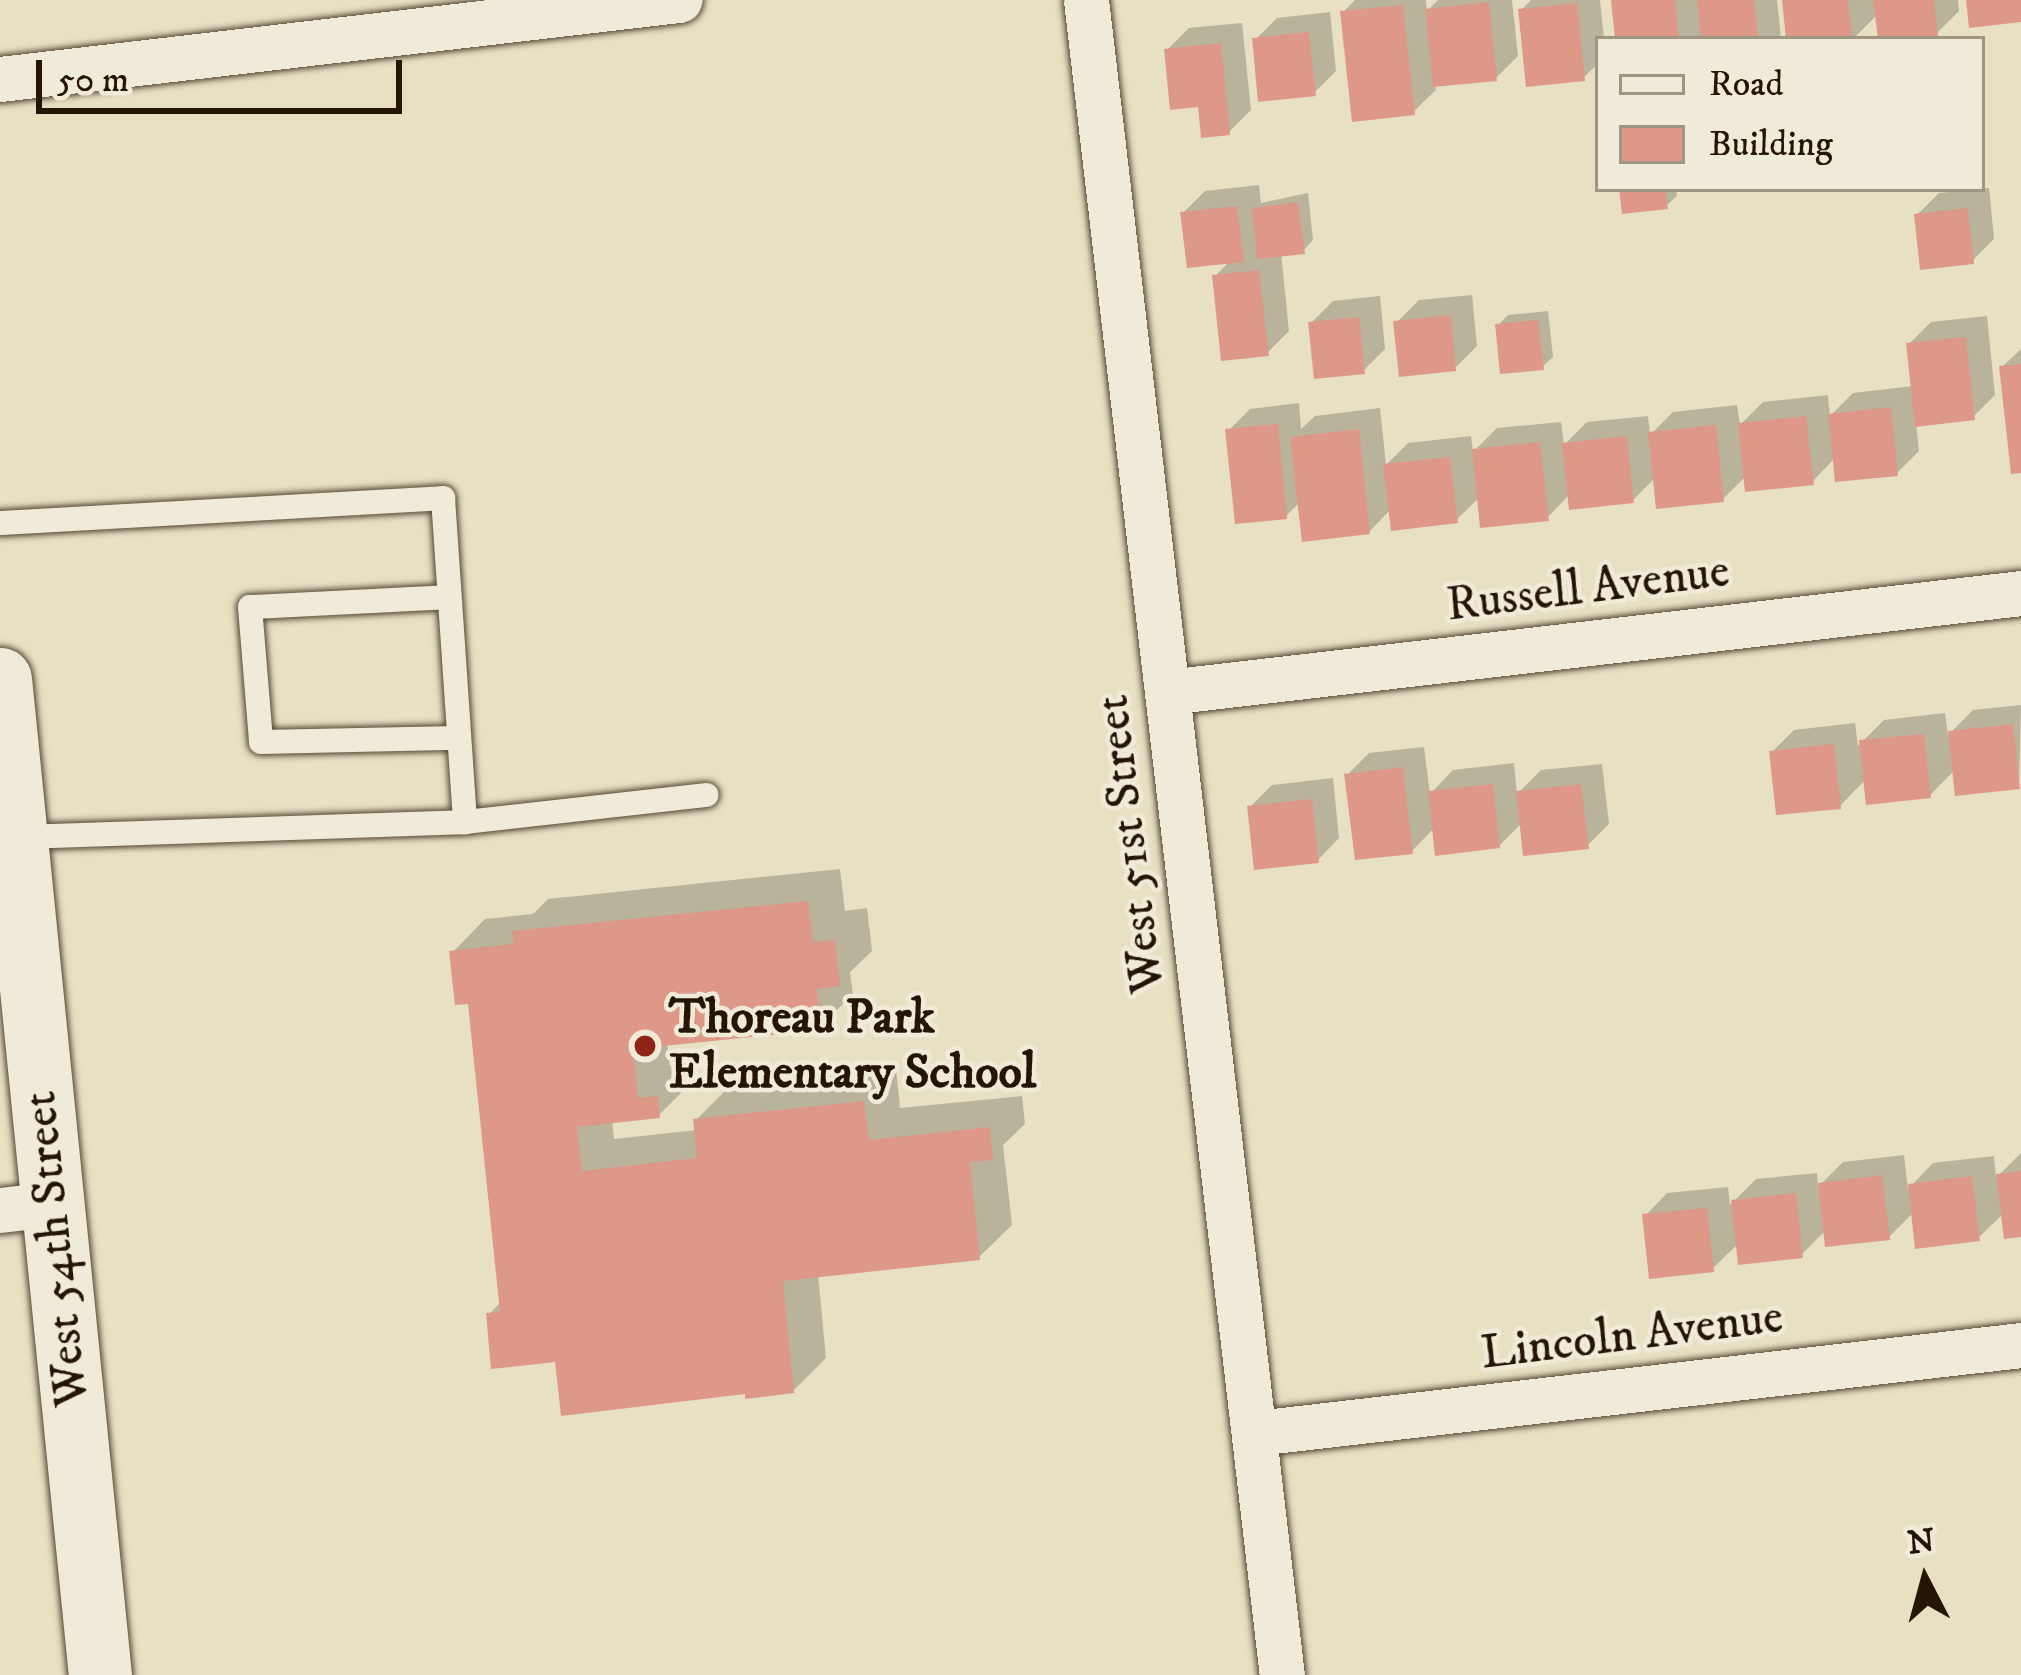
<!DOCTYPE html>
<style>
body{margin:0}
#map{position:relative;width:2021px;height:1675px;overflow:hidden;background:#e8e0c3;font-family:"IM FELL DW Pica",serif}
div>[style]{position:absolute}
[style*='--x']{left:calc(var(--x)*1px);top:calc(var(--y)*1px);width:calc(var(--w)*1px);rotate:calc(var(--a)*1deg)}
.shadow>*{inset:0;background:#0003}
.building>*{inset:0;background:#dd9888}
.roads{filter:drop-shadow(0 0 3px #554834) drop-shadow(0 0 3px #554834)}
.lane>*{height:24px;margin:-12px;padding:0 12px;transform-origin:12px;border-radius:12px;background:#f0ebd8}
.street>*{height:45px;margin:-22.5px;padding:0 22.5px;transform-origin:22.5px;border-radius:22.5px;background:#f0ebd8}
.secondary>*{height:63px;margin:-31.5px;padding:0 31.5px;transform-origin:31.5px;border-radius:31.5px;background:#f0ebd8}
.dots>*{width:33px;height:33px;translate:-50% -50%;box-sizing:border-box;border:6px solid #f0ebd8;border-radius:50%}
span{translate:-50% -50%;white-space:nowrap;text-align:center;line-height:1.15;-webkit-text-stroke:9px #f0ebd8;paint-order:stroke}
.street-label{font-size:48px;color:#241504}
.poi-label{font-size:48px;color:#241504;font-weight:700}
.left{translate:0 -50%;text-align:left}
.legend{position:absolute;left:1595px;top:36px;width:390px;height:156px;box-sizing:border-box;background:#f0ebd8;border:3px solid #9e9583;margin:0;padding:15px 21px;list-style:none;font-size:36px;color:#241504}
.legend li{display:flex;align-items:center;gap:24px;height:60px}
.legend b{width:60px;border:3px solid #9e9583}
.north{position:absolute;left:1865px;top:1519px;width:120px;height:120px;-webkit-text-stroke:9px #f0ebd8;paint-order:stroke;rotate:354deg;font-size:33px;font-weight:700;line-height:48px;text-align:center;color:#241504}
.north::after{content:'';display:block;margin:auto;width:42px;height:54px;background:#241504;clip-path:polygon(50% 0,100% 100%,50% 72%,0 100%)}
.scale{position:absolute;left:36px;top:60px;width:366px;height:54px;box-sizing:border-box;border:6px solid #241504;border-top:0;padding-left:15px;font-size:36px;line-height:42px;white-space:nowrap;color:#241504;-webkit-text-stroke:9px #f0ebd8;paint-order:stroke}
</style>
<div id="map">
<div class="shadow">
<i style="clip-path:polygon(1355px 0,1426px 0,1427px 11px,1438px 0,1512px 0,1518px 56px,1496px 78px,1435px 84px,1436px 90px,1413px 112px,1343px 12px)"></i>
<i style="clip-path:polygon(1531px 0,1600px 0,1604px 39px,1598px 39px,1598px 64px,1583px 78px,1521px 10px)"></i>
<i style="clip-path:polygon(1614px 0,1777px 0,1781px 39px,1618px 39px)"></i>
<i style="clip-path:polygon(1785px 0,1958px 0,1959px 11px,1937px 33px,1878px 14px,1853px 39px,1789px 39px)"></i>
<i style="clip-path:polygon(1330px 12px,1336px 71px,1314px 93px,1255px 40px,1277px 18px)"></i>
<i style="clip-path:polygon(1242px 23px,1251px 110px,1229px 132px,1201px 104px,1167px 50px,1189px 28px)"></i>
<i style="clip-path:polygon(1259px 185px,1261px 203px,1308px 193px,1313px 240px,1303px 251px,1281px 253px,1289px 331px,1267px 353px,1215px 276px,1231px 260px,1183px 213px,1205px 191px)"></i>
<i style="clip-path:polygon(1989px 188px,1994px 239px,1972px 261px,1917px 215px,1939px 193px)"></i>
<i style="clip-path:polygon(1622px 189px,1676px 189px,1677px 196px,1666px 206px)"></i>
<i style="clip-path:polygon(1472px 295px,1477px 346px,1455px 368px,1397px 322px,1419px 300px)"></i>
<i style="clip-path:polygon(1380px 296px,1385px 349px,1363px 371px,1311px 323px,1333px 301px)"></i>
<i style="clip-path:polygon(1548px 311px,1553px 357px,1542px 367px,1498px 325px,1508px 315px)"></i>
<i style="clip-path:polygon(1987px 316px,1995px 395px,1973px 417px,1916px 423px,1919px 451px,1897px 473px,1835px 458px,1812px 482px,1746px 476px,1723px 499px,1656px 477px,1633px 500px,1570px 494px,1547px 518px,1480px 497px,1456px 520px,1391px 509px,1369px 532px,1300px 502px,1286px 516px,1228px 431px,1250px 409px,1299px 403px,1301px 429px,1315px 416px,1380px 408px,1386px 465px,1408px 443px,1471px 436px,1473px 452px,1497px 428px,1561px 422px,1564px 445px,1587px 422px,1648px 416px,1650px 435px,1673px 412px,1737px 405px,1740px 425px,1763px 402px,1828px 395px,1830px 416px,1853px 393px,1913px 386px,1909px 344px,1931px 322px)"></i>
<i style="clip-path:polygon(2021px 349px,2021px 469px,2002px 367px)"></i>
<i style="clip-path:polygon(2021px 705px,2019px 786px,1955px 770px,1930px 795px,1866px 779px,1840px 806px,1772px 752px,1794px 730px,1855px 723px,1858px 746px,1884px 720px,1945px 713px,1948px 735px,1973px 710px)"></i>
<i style="clip-path:polygon(1424px 747px,1430px 794px,1453px 770px,1514px 763px,1517px 794px,1541px 770px,1602px 764px,1609px 824px,1587px 846px,1523px 822px,1499px 846px,1435px 827px,1412px 851px,1347px 775px,1369px 753px)"></i>
<i style="clip-path:polygon(1333px 778px,1339px 838px,1317px 861px,1250px 807px,1272px 785px)"></i>
<i style="clip-path:polygon(840px 869px,845px 911px,867px 908px,872px 951px,850px 972px,853px 994px,820px 1027px,667px 1043px,670px 1066px,690px 1064px,692px 1082px,659px 1115px,612px 1120px,614px 1139px,697px 1130px,696px 1120px,729px 1087px,896px 1069px,900px 1108px,1022px 1096px,1025px 1124px,1003px 1145px,1012px 1225px,979px 1257px,818px 1274px,826px 1358px,793px 1391px,747px 1390px,558px 1359px,489px 1314px,502px 1301px,471px 1000px,453px 952px,485px 919px,533px 914px,548px 899px)"></i>
<i style="clip-path:polygon(2021px 1153px,2021px 1234px,2004px 1213px,1978px 1238px,1914px 1212px,1889px 1237px,1826px 1230px,1801px 1255px,1739px 1243px,1712px 1269px,1645px 1216px,1667px 1193px,1728px 1187px,1730px 1205px,1756px 1179px,1817px 1173px,1818px 1187px,1843px 1162px,1904px 1155px,1908px 1189px,1933px 1163px,1994px 1156px,1996px 1178px)"></i>
</div>
<div class="building">
<i style="clip-path:polygon(1611px 0,1675px 0,1679px 39px,1615px 39px)"></i>
<i style="clip-path:polygon(1697px 0,1754px 0,1758px 39px,1701px 39px)"></i>
<i style="clip-path:polygon(1782px 0,1848px 0,1852px 39px,1786px 39px)"></i>
<i style="clip-path:polygon(1873px 0,1934px 0,1938px 36px,1878px 39px)"></i>
<i style="clip-path:polygon(1966px 0,2021px 0,2021px 22px,1969px 28px)"></i>
<i style="clip-path:polygon(1489px 2px,1497px 81px,1433px 87px,1425px 9px)"></i>
<i style="clip-path:polygon(1577px 3px,1585px 81px,1526px 87px,1518px 9px)"></i>
<i style="clip-path:polygon(1403px 5px,1415px 115px,1352px 122px,1340px 11px)"></i>
<i style="clip-path:polygon(1309px 32px,1316px 96px,1258px 102px,1252px 38px)"></i>
<i style="clip-path:polygon(1221px 43px,1230px 135px,1201px 138px,1198px 107px,1170px 110px,1164px 49px)"></i>
<i style="clip-path:polygon(1619px 189px,1665px 189px,1668px 209px,1622px 214px)"></i>
<i style="clip-path:polygon(1298px 202px,1305px 254px,1257px 259px,1252px 208px)"></i>
<i style="clip-path:polygon(1237px 206px,1244px 262px,1187px 268px,1180px 212px)"></i>
<i style="clip-path:polygon(1968px 208px,1974px 264px,1920px 270px,1914px 214px)"></i>
<i style="clip-path:polygon(1259px 270px,1269px 356px,1221px 361px,1212px 275px)"></i>
<i style="clip-path:polygon(1451px 315px,1456px 371px,1399px 377px,1393px 321px)"></i>
<i style="clip-path:polygon(1359px 317px,1365px 374px,1314px 379px,1308px 322px)"></i>
<i style="clip-path:polygon(1538px 320px,1544px 370px,1500px 374px,1495px 324px)"></i>
<i style="clip-path:polygon(1966px 337px,1975px 420px,1915px 427px,1906px 343px)"></i>
<i style="clip-path:polygon(2021px 364px,2021px 473px,2011px 474px,1999px 366px)"></i>
<i style="clip-path:polygon(1891px 407px,1898px 476px,1835px 482px,1828px 414px)"></i>
<i style="clip-path:polygon(1806px 416px,1814px 485px,1745px 492px,1738px 423px)"></i>
<i style="clip-path:polygon(1278px 424px,1287px 519px,1235px 524px,1225px 429px)"></i>
<i style="clip-path:polygon(1716px 425px,1724px 502px,1656px 509px,1648px 432px)"></i>
<i style="clip-path:polygon(1359px 429px,1370px 534px,1302px 542px,1290px 437px)"></i>
<i style="clip-path:polygon(1627px 436px,1634px 503px,1569px 510px,1562px 443px)"></i>
<i style="clip-path:polygon(1540px 442px,1549px 521px,1480px 528px,1472px 449px)"></i>
<i style="clip-path:polygon(1450px 457px,1458px 523px,1391px 531px,1383px 464px)"></i>
<i style="clip-path:polygon(2013px 724px,2020px 789px,1955px 796px,1948px 731px)"></i>
<i style="clip-path:polygon(1924px 734px,1931px 798px,1866px 805px,1859px 740px)"></i>
<i style="clip-path:polygon(1834px 744px,1841px 809px,1776px 815px,1769px 751px)"></i>
<i style="clip-path:polygon(1403px 767px,1413px 854px,1355px 860px,1344px 774px)"></i>
<i style="clip-path:polygon(1493px 784px,1500px 848px,1435px 856px,1428px 791px)"></i>
<i style="clip-path:polygon(1581px 784px,1589px 849px,1523px 856px,1516px 791px)"></i>
<i style="clip-path:polygon(1312px 799px,1319px 863px,1254px 870px,1247px 806px)"></i>
<i style="clip-path:polygon(808px 901px,813px 942px,835px 940px,840px 986px,817px 989px,821px 1030px,633px 1049px,638px 1098px,658px 1096px,660px 1118px,577px 1127px,582px 1171px,697px 1158px,693px 1119px,864px 1101px,869px 1140px,990px 1127px,993px 1160px,970px 1162px,980px 1260px,783px 1281px,794px 1393px,745px 1399px,745px 1394px,561px 1416px,555px 1362px,491px 1369px,486px 1313px,500px 1312px,468px 1004px,455px 1005px,449px 951px,513px 944px,512px 931px)"></i>
<i style="clip-path:polygon(2021px 1171px,2021px 1237px,2004px 1239px,1996px 1174px)"></i>
<i style="clip-path:polygon(1882px 1175px,1890px 1240px,1825px 1247px,1818px 1183px)"></i>
<i style="clip-path:polygon(1972px 1176px,1980px 1241px,1915px 1249px,1908px 1184px)"></i>
<i style="clip-path:polygon(1796px 1193px,1803px 1258px,1738px 1265px,1731px 1200px)"></i>
<i style="clip-path:polygon(1707px 1208px,1714px 1272px,1649px 1279px,1642px 1214px)"></i>
</div>
<div class="roads">
<div class="lane">
<i style="--x:0;--y:523;--w:444;--a:-3.2"></i>
<i style="--x:443;--y:498;--w:325;--a:86.1"></i>
<i style="--x:449;--y:597;--w:199;--a:177.1"></i>
<i style="--x:250;--y:607;--w:135;--a:85.3"></i>
<i style="--x:261;--y:742;--w:197;--a:-1.2"></i>
<i style="--x:19;--y:837;--w:446;--a:-1.9"></i>
<i style="--x:465;--y:822;--w:243;--a:-6.4"></i>
</div>
<div class="street">
<i style="--x:1086;--y:0;--w:1686;--a:83.33"></i>
<i style="--x:0;--y:79;--w:684;--a:-6.64"></i>
<i style="--x:1167;--y:692;--w:860;--a:-6.61"></i>
<i style="--x:0;--y:1210;--w:51;--a:-6.7"></i>
<i style="--x:1256;--y:1433;--w:770;--a:-6.56"></i>
</div>
<div class="secondary">
<i style="--x:0;--y:679;--w:1001;--a:84.27"></i>
</div>
</div>
<div class="dots">
<i style="left:645px;top:1046px;background:#8f2418"></i>
</div>
<div class="street-label">
<span style="left:1588px;top:589px;rotate:-7deg">Russell Avenue</span>
<span style="left:1131px;top:844px;rotate:-97deg">West 51st Street</span>
<span style="left:57px;top:1249px;rotate:-96deg">West 54th Street</span>
<span style="left:1632px;top:1336px;rotate:-7deg">Lincoln Avenue</span>
</div>
<div class="poi-label">
<span class="left" style="left:669px;top:1046px">Thoreau Park<br>Elementary School</span>
</div>
<ul class="legend">
<li><b style="height:15px;background:#f0ebd8"></b>Road</li>
<li><b style="height:33px;background:#dd9888"></b>Building</li>
</ul>
<div class="north">N</div>
<div class="scale">50 m</div>
</div>
